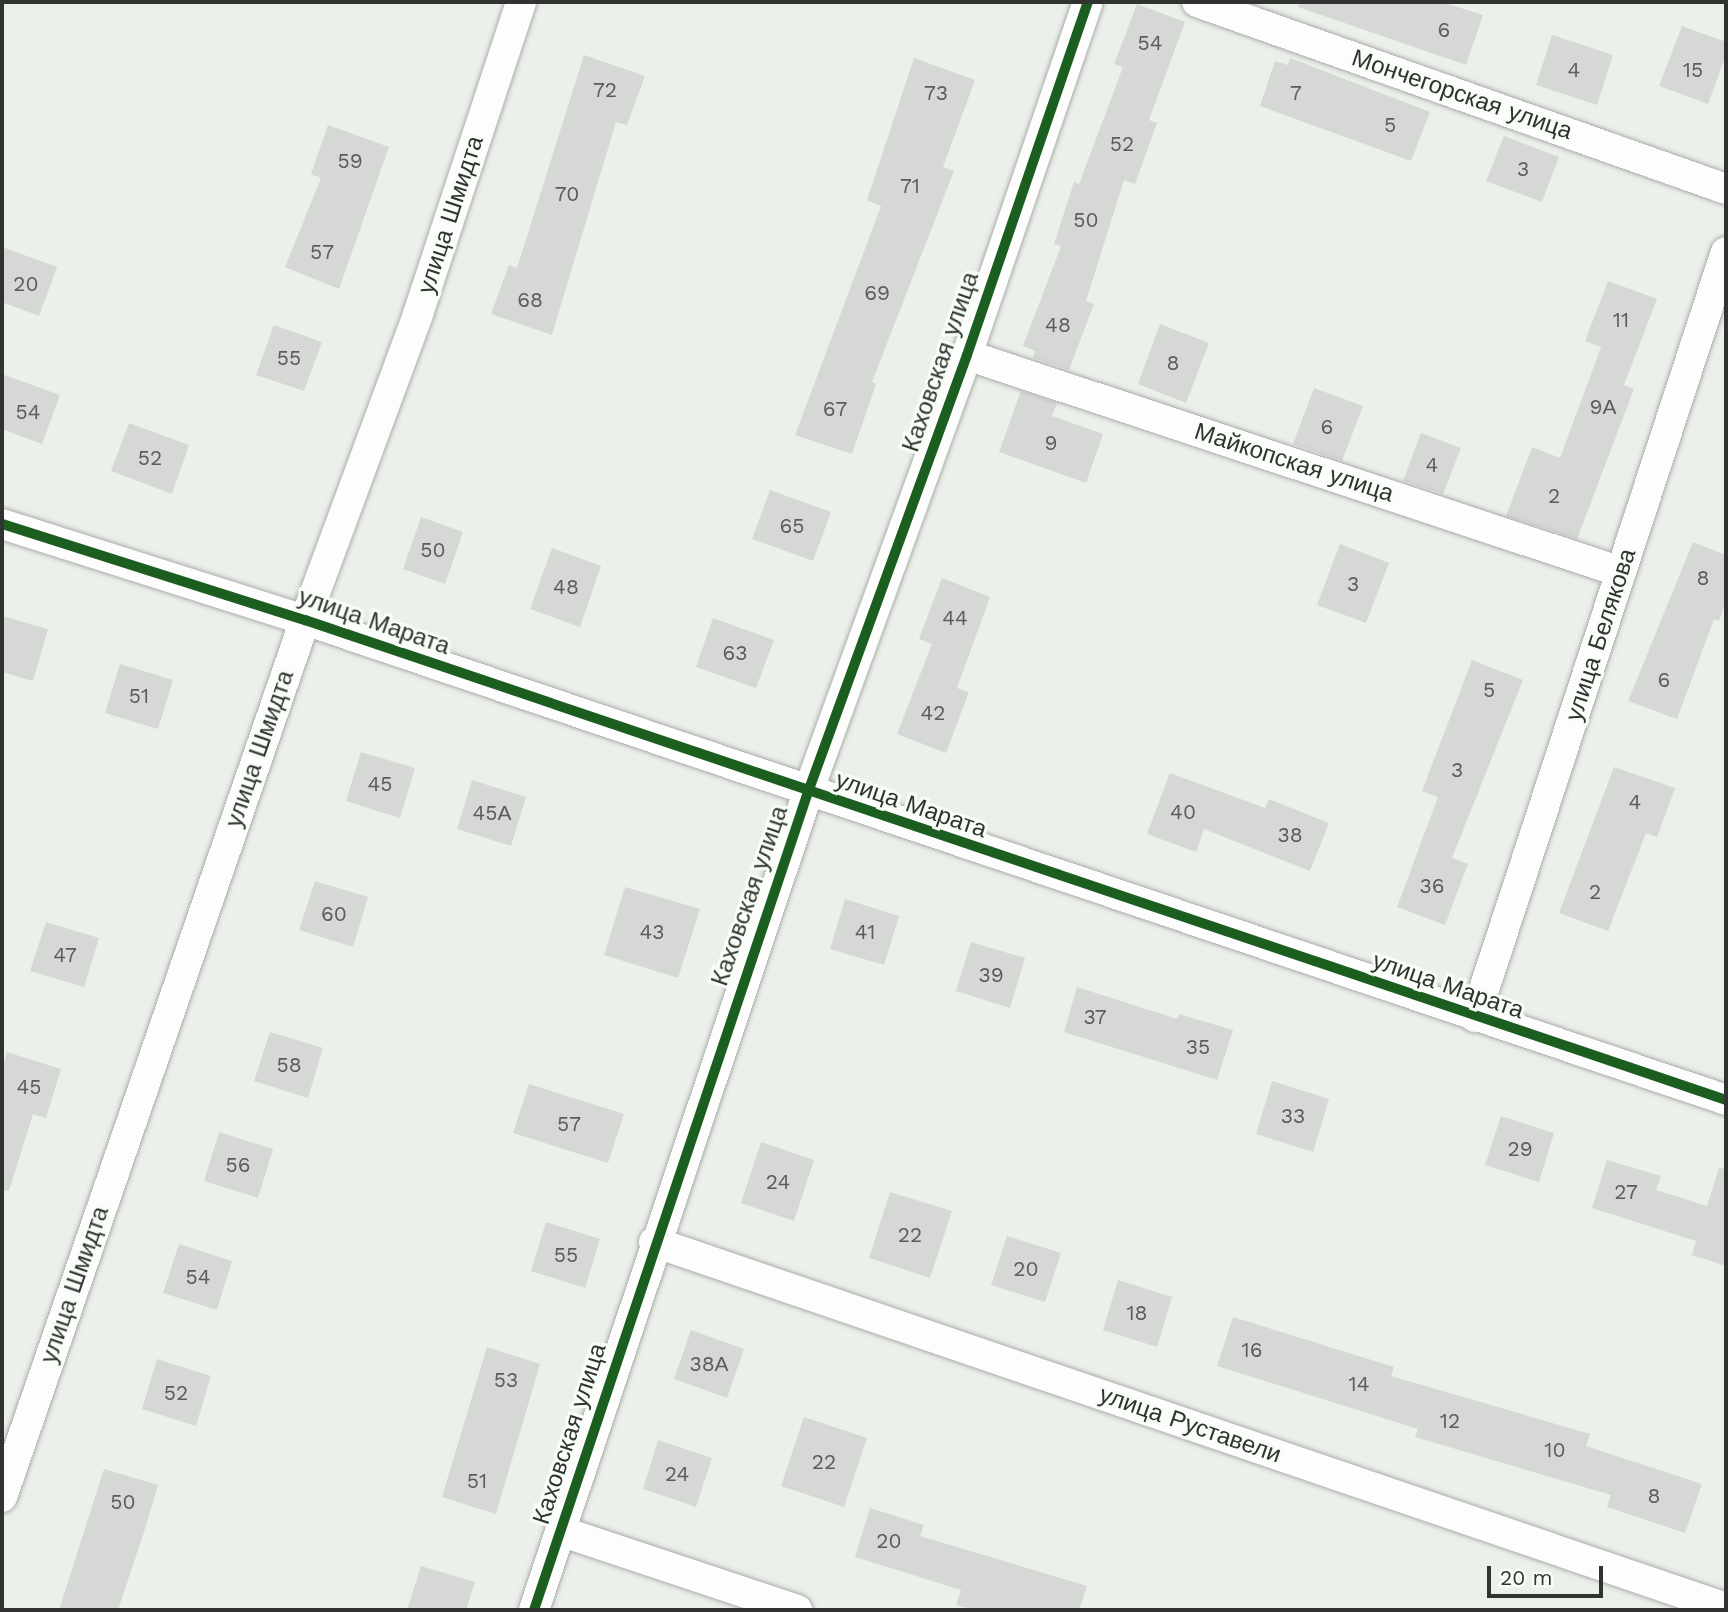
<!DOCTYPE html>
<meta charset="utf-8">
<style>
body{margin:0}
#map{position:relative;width:1728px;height:1612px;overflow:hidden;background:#ecf0eb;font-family:"Work Sans",sans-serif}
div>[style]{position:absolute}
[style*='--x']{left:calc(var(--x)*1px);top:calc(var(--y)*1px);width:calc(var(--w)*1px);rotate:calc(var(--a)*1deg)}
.building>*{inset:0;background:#d5d8d4}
.roads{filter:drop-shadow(0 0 2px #abadaa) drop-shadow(0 0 2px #abadaa)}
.street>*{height:30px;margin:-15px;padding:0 15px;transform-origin:15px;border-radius:15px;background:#fcfdfc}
.cycleway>*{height:10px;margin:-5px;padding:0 5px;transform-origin:5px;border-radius:5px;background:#1b5e20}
span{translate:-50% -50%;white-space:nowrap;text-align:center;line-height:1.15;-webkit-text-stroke:6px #f8fef7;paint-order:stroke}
.number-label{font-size:21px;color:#5a5d5a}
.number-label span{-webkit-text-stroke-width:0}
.street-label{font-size:24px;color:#303330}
.frame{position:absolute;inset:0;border:4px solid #303330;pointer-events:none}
.scale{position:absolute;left:1487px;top:1566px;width:116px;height:32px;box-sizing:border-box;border:4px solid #303330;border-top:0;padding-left:9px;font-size:21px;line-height:24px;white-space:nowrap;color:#303330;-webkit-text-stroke:5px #f8fef7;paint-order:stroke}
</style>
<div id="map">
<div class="building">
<i style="clip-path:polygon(1299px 2px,1442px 2px,1483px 15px,1466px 65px,1298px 7px)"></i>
<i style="clip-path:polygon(1137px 4px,1185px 22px,1149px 120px,1157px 123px,1135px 184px,1124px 180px,1086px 301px,1094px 304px,1069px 370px,1033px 358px,1035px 351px,1023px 346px,1061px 246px,1054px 244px,1074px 182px,1079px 184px,1123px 67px,1114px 64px)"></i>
<i style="clip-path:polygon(1682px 26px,1726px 42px,1726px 55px,1708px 104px,1659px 86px)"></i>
<i style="clip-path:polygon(1552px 35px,1613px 55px,1597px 105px,1536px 85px)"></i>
<i style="clip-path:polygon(584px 55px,645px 76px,627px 125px,616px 122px,552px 335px,491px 314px,509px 265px,517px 268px)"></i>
<i style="clip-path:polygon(914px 58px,975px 80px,943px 167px,954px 171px,872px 382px,876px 384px,852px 454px,795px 435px,881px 206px,867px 200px)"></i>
<i style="clip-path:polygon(1290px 58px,1430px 112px,1411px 161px,1260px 106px,1275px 61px,1288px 65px)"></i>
<i style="clip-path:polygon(328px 125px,389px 147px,339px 289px,285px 267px,321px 178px,311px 174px)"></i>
<i style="clip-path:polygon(1504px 136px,1559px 157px,1542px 202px,1486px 181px)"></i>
<i style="clip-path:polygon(2px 247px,57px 267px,39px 316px,2px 302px)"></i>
<i style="clip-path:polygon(1608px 281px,1657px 299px,1624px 385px,1634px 389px,1577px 539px,1506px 516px,1532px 447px,1560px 458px,1601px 347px,1585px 341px)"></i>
<i style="clip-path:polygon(1160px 324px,1209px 343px,1186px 403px,1138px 384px)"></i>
<i style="clip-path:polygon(274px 325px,322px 342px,304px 391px,256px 375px)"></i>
<i style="clip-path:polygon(2px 374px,60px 395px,42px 444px,2px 429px)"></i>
<i style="clip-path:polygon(1314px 388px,1363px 406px,1342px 461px,1293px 444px)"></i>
<i style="clip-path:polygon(1021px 391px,1057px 403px,1052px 416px,1103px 434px,1086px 483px,999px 452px)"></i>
<i style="clip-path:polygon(129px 423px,189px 445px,172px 494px,111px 471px)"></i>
<i style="clip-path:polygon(1421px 433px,1461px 448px,1443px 494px,1403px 481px)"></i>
<i style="clip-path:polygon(770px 490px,831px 512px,813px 561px,752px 539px)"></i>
<i style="clip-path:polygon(421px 517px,463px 532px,445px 584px,403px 569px)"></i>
<i style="clip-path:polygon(1693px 542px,1726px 555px,1726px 602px,1719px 621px,1714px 619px,1677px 719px,1628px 701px)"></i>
<i style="clip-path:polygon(1340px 544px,1389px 563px,1366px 623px,1317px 605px)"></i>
<i style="clip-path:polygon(552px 548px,601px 566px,580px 627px,530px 609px)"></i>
<i style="clip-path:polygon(942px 578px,990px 597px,957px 688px,969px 692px,946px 753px,897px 734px,932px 644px,919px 639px)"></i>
<i style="clip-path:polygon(2px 616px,48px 629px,33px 681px,2px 672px)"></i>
<i style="clip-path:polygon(713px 618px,774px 640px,756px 688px,696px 667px)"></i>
<i style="clip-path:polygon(1472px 660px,1523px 680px,1452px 858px,1468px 864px,1445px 925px,1397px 907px,1438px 797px,1422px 791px)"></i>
<i style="clip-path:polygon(120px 664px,173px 680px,158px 729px,105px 713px)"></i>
<i style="clip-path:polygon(361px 752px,415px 768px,400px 818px,346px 801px)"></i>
<i style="clip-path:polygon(1614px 767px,1675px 788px,1657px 837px,1646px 833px,1608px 931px,1559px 913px)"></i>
<i style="clip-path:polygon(1170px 773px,1265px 808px,1269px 799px,1329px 823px,1310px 871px,1204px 829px,1196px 852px,1147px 834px)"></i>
<i style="clip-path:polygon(472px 780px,526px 797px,511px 846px,457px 829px)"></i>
<i style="clip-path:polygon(315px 881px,368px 897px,353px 947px,299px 930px)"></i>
<i style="clip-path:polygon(625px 887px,700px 909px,678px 978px,604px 955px)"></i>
<i style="clip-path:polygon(845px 899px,899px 916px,884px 965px,830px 949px)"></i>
<i style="clip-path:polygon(46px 922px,99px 938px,84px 987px,30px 971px)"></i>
<i style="clip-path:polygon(971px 942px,1025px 958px,1010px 1008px,956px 991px)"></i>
<i style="clip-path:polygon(1077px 987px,1177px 1019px,1179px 1014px,1233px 1030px,1217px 1080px,1064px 1032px)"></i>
<i style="clip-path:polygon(270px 1032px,323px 1048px,308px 1098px,254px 1081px)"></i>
<i style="clip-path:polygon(7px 1052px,61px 1069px,46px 1118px,33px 1114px,9px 1191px,2px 1190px,2px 1070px)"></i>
<i style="clip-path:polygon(1272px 1081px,1329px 1099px,1313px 1152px,1256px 1134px)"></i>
<i style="clip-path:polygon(529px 1084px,624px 1114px,608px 1163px,513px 1133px)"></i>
<i style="clip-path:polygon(1501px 1116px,1554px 1133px,1539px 1182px,1485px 1165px)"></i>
<i style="clip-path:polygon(219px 1132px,273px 1149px,258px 1198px,204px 1181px)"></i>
<i style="clip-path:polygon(761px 1142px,814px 1160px,794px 1221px,741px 1203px)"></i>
<i style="clip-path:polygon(1607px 1160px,1661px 1176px,1656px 1190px,1707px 1206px,1719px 1168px,1726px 1169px,1726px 1266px,1692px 1255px,1696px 1241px,1592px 1208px)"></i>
<i style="clip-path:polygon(890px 1192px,952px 1211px,930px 1278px,869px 1258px)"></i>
<i style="clip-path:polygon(546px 1222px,600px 1239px,585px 1288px,531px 1271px)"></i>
<i style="clip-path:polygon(1007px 1236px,1061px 1253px,1045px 1302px,991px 1285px)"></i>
<i style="clip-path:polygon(179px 1244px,232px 1261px,217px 1310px,163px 1293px)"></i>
<i style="clip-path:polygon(1118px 1280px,1172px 1297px,1157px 1347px,1103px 1330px)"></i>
<i style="clip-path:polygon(1233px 1317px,1394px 1367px,1391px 1376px,1590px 1434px,1586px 1446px,1702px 1484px,1685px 1533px,1607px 1507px,1611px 1495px,1415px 1437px,1418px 1429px,1217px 1366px)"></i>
<i style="clip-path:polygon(691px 1330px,744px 1349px,727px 1398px,674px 1379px)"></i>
<i style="clip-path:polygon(487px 1347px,540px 1364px,496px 1514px,442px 1497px)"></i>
<i style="clip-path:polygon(157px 1359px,211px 1376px,196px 1426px,142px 1409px)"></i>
<i style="clip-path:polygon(804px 1417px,867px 1438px,844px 1507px,781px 1486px)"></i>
<i style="clip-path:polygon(658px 1440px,712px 1458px,696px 1507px,643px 1489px)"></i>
<i style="clip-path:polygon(104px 1469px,158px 1485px,143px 1535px,118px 1610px,59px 1610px)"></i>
<i style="clip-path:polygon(870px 1508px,924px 1525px,920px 1536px,1087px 1586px,1079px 1610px,974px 1610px,956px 1605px,961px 1590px,855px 1557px)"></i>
<i style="clip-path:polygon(421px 1566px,475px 1582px,466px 1610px,407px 1610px)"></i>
</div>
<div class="roads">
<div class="street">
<i style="--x:1197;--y:2;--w:561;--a:19.47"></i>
<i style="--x:967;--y:355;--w:689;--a:18.36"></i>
<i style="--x:2;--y:524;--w:318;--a:17.6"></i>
<i style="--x:305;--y:620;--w:1500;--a:18.66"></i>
<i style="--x:1475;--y:1017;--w:805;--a:-71.84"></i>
<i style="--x:654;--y:1242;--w:1133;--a:18.85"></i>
<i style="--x:2;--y:1497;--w:928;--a:-70.94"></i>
<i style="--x:305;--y:620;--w:326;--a:-69.7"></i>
<i style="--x:418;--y:314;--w:329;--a:-71.7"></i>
<i style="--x:560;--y:1531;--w:250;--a:18.4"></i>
<i style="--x:534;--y:1610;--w:863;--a:-71.48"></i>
<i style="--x:808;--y:792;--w:465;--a:-70"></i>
<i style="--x:967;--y:355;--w:373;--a:-71.1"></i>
</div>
</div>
<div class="cycleway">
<i style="--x:2;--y:524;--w:318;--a:17.6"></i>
<i style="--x:305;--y:620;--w:1500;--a:18.66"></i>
<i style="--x:534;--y:1610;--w:863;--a:-71.48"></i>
<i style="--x:808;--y:792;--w:465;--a:-70"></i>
<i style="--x:967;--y:355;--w:373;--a:-71.1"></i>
</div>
<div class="number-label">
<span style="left:1444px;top:30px">6</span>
<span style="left:1150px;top:43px">54</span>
<span style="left:1574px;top:70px">4</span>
<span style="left:1693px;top:70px">15</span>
<span style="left:605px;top:90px">72</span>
<span style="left:936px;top:93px">73</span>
<span style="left:1296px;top:93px">7</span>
<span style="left:1390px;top:125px">5</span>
<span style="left:1122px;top:144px">52</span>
<span style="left:350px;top:161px">59</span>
<span style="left:1523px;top:169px">3</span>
<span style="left:910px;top:186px">71</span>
<span style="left:567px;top:194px">70</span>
<span style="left:1086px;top:220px">50</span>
<span style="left:322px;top:252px">57</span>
<span style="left:26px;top:284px">20</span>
<span style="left:877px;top:293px">69</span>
<span style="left:530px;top:300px">68</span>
<span style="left:1621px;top:320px">11</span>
<span style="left:1058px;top:325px">48</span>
<span style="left:289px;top:358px">55</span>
<span style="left:1173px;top:363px">8</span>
<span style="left:1603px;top:407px">9А</span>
<span style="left:835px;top:409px">67</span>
<span style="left:28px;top:412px">54</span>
<span style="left:1327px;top:427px">6</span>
<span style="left:1051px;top:443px">9</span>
<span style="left:150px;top:458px">52</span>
<span style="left:1432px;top:465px">4</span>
<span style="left:1554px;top:496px">2</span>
<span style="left:792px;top:526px">65</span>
<span style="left:433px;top:550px">50</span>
<span style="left:1703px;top:578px">8</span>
<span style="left:1353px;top:584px">3</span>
<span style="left:566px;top:587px">48</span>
<span style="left:955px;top:618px">44</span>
<span style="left:735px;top:653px">63</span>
<span style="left:1664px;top:680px">6</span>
<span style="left:1489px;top:690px">5</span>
<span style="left:139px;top:696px">51</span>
<span style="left:933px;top:713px">42</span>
<span style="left:1457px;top:770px">3</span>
<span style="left:380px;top:784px">45</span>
<span style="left:1635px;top:802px">4</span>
<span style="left:1183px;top:812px">40</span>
<span style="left:492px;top:813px">45А</span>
<span style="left:1290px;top:835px">38</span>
<span style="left:1432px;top:886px">36</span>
<span style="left:1595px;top:892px">2</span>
<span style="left:334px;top:914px">60</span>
<span style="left:652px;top:932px">43</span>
<span style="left:865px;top:932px">41</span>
<span style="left:65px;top:955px">47</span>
<span style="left:991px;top:975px">39</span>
<span style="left:1095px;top:1017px">37</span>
<span style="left:1198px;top:1047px">35</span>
<span style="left:289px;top:1065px">58</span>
<span style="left:29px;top:1087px">45</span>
<span style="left:1293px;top:1116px">33</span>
<span style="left:569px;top:1124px">57</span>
<span style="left:1520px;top:1149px">29</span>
<span style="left:238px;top:1165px">56</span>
<span style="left:778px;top:1182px">24</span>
<span style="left:1626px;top:1192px">27</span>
<span style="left:910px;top:1235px">22</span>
<span style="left:566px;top:1255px">55</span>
<span style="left:1026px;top:1269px">20</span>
<span style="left:198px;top:1277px">54</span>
<span style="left:1137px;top:1313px">18</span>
<span style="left:1252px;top:1350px">16</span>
<span style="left:709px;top:1364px">38А</span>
<span style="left:506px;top:1380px">53</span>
<span style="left:1359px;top:1384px">14</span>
<span style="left:176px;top:1393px">52</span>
<span style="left:1450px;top:1421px">12</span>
<span style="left:1555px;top:1450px">10</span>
<span style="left:824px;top:1462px">22</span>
<span style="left:677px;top:1474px">24</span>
<span style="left:477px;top:1481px">51</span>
<span style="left:1654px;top:1496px">8</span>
<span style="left:123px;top:1502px">50</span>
<span style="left:889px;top:1541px">20</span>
</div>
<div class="street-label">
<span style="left:1462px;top:95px;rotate:19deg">Мончегорская улица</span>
<span style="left:451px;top:215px;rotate:-72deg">улица Шмидта</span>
<span style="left:941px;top:362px;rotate:-71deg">Каховская улица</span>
<span style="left:1294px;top:463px;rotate:18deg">Майкопская улица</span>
<span style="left:374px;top:622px;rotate:19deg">улица Марата</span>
<span style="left:1601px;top:635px;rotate:-72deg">улица Белякова</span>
<span style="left:260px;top:749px;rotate:-71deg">улица Шмидта</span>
<span style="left:911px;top:805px;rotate:19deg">улица Марата</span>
<span style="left:750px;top:896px;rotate:-71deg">Каховская улица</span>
<span style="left:1448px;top:986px;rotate:19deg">улица Марата</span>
<span style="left:75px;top:1285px;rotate:-71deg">улица Шмидта</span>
<span style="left:1190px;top:1425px;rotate:19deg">улица Руставели</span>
<span style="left:570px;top:1434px;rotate:-72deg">Каховская улица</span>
</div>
<div class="frame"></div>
<div class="scale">20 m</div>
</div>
